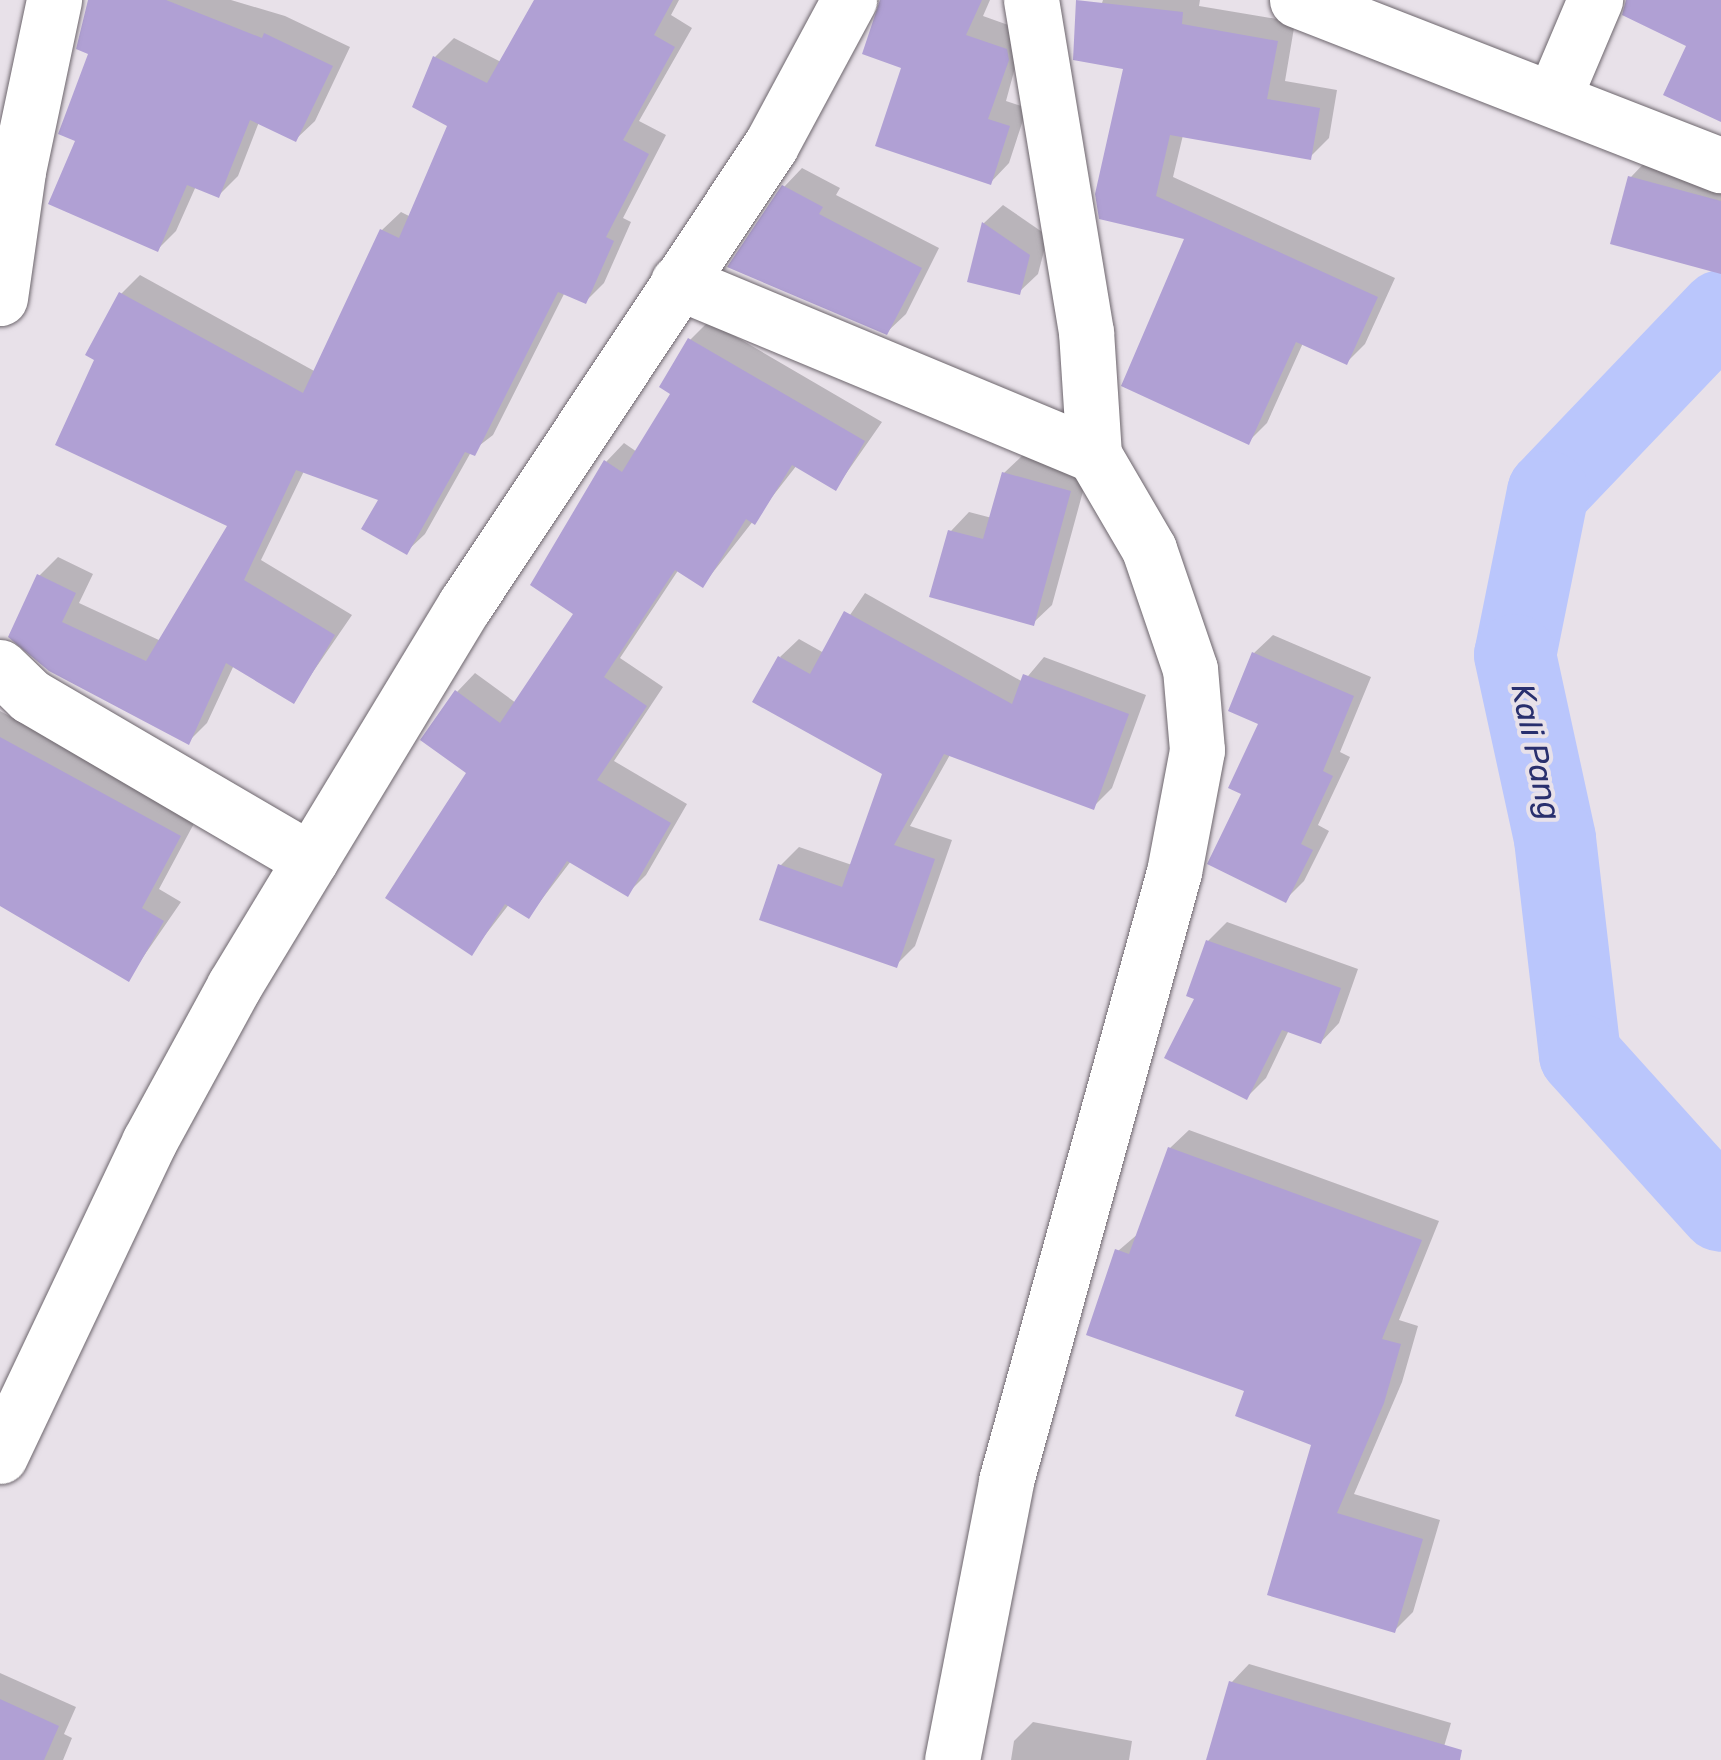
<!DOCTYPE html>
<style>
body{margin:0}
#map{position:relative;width:1721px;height:1760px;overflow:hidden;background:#e8e1e9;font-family:Rubik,sans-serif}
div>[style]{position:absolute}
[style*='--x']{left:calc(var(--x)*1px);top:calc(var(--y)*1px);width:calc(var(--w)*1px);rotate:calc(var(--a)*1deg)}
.shadow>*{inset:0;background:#0003}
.river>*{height:82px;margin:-41px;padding:0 41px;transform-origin:41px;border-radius:41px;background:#bac6fc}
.building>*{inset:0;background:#b0a0d4}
.roads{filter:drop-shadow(0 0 2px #6d666d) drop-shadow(0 0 2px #6d666d)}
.minor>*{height:55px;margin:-27.5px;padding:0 27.5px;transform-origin:27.5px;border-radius:27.5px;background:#fff}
span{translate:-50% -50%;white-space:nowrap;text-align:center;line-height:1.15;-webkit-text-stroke:8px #e8e1e9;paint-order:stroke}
.water-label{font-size:32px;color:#292f6e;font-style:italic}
</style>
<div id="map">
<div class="shadow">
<i style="clip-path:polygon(91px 0,231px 0,285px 16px,350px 47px,315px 121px,296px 139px,259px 122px,238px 176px,219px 195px,196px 186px,176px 231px,158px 249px,78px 140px,92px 52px)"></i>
<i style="clip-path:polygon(536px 0,679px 0,671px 15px,692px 28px,639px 121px,666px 135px,623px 218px,631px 222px,604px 283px,586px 301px,565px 292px,493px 435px,471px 452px,425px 534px,406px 552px,381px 499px,304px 471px,261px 560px,352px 615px,293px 701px,234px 665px,207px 723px,188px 742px,50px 669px,39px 576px,58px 557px,93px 574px,79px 603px,161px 641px,230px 525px,97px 359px,121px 294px,140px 275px,316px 372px,382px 230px,401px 212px,411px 217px,451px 125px,435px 57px,454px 38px,501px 62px)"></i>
<i style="clip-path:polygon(887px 0,990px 0,983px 16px,1025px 31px,1006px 101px,1027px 108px,1009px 163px,991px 182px,904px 66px)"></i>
<i style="clip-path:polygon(1103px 0,1200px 0,1199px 6px,1295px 22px,1285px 81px,1337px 90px,1329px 138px,1310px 157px,1183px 135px,1173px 177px,1395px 278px,1365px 344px,1347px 362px,1303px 343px,1267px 423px,1248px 442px,1188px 237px,1101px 217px,1126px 67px,1083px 59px)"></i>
<i style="clip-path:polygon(1649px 158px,1721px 178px,1721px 272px,1631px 177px)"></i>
<i style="clip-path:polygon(802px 168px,840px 188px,836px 195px,939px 248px,906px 314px,887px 332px,784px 187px)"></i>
<i style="clip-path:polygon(1003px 205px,1048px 236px,1038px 274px,1019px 292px,970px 280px,984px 223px)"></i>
<i style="clip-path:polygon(709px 321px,882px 422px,836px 488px,797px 465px,703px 585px,679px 569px,620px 658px,663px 687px,614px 761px,687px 804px,646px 875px,627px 894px,571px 861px,529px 916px,510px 903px,472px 952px,470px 772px,457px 692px,475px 673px,516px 703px,576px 613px,606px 462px,624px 443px,637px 452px,674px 393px,690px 340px)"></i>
<i style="clip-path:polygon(1023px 455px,1088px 473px,1052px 605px,1033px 623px,951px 531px,969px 512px,992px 518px,1004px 473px)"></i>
<i style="clip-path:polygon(865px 593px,1023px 682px,1044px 657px,1146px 695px,1112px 788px,1093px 807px,951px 753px,910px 826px,952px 840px,915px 946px,896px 965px,780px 866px,799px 847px,852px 865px,885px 773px,780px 657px,799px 639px,824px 653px)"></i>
<i style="clip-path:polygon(1273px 635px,1371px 677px,1340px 752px,1350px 757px,1318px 825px,1329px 831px,1304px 881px,1285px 900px,1244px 792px,1262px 723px,1254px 653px)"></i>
<i style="clip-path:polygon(0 711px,198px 816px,159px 889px,181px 902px,128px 979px,0 903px)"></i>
<i style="clip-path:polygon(1227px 922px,1358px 969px,1339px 1023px,1321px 1042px,1289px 1030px,1266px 1078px,1247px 1097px,1197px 998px,1208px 941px)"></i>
<i style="clip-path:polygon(1189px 1130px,1439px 1221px,1399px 1320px,1418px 1326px,1402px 1382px,1354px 1494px,1440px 1520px,1413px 1612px,1394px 1631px,1270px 1594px,1314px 1443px,1248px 1389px,1118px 1251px,1139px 1233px,1170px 1148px)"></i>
<i style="clip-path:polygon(1249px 1664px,1451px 1723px,1440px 1760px,1231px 1760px,1231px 1683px)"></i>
<i style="clip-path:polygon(0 1673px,76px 1707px,64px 1734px,72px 1738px,63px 1760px,0 1760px)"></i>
<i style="clip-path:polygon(1033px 1722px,1132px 1741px,1129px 1760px,1011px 1760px,1014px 1741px)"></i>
</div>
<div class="river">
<i style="--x:1721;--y:311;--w:250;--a:133.7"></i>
<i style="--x:1548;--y:492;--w:166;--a:101.4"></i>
<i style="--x:1515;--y:655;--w:188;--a:77.7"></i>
<i style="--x:1555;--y:839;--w:217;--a:83.4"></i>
<i style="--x:1580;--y:1055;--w:210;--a:47.9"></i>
</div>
<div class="building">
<i style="clip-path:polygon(88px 0,166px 0,262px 38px,264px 33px,333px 66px,296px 142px,250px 120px,219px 198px,187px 185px,158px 252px,48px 204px,75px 141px,58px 134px,88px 54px,76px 49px)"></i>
<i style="clip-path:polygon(534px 0,673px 0,654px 35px,675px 47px,623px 140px,649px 154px,606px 237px,614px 241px,586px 304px,558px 292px,475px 456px,465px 452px,407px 555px,361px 529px,378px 500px,296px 470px,244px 580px,335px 635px,294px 704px,226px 663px,189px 745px,49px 671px,8px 637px,37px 574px,76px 593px,62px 622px,146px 661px,227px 526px,55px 445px,94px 360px,85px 355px,119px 292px,303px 393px,380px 229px,399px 238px,447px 126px,412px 107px,433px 56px,487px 83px)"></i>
<i style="clip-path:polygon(880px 0,982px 0,966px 35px,1007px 49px,1009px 60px,988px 119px,1010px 126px,991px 185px,875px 146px,901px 68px,862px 54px)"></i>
<i style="clip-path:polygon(1076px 0,1183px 12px,1182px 24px,1278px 41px,1267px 99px,1320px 108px,1311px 160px,1170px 135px,1156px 196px,1378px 297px,1347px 365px,1296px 342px,1249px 445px,1121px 386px,1184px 239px,1099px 219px,1095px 194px,1123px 69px,1073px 60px)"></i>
<i style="clip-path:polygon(1626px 0,1721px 0,1721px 122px,1663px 95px,1686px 46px,1622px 15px)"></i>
<i style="clip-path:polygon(1628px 176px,1721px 201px,1721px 274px,1610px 244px)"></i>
<i style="clip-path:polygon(782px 185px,823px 207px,819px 214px,922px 268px,887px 335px,727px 267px)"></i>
<i style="clip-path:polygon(982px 222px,1030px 255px,1020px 295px,967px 282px)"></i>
<i style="clip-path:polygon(688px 338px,865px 441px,836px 491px,792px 465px,755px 525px,746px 519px,703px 588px,675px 570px,604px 677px,647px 706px,597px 780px,671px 823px,628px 897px,567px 861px,529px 919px,505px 904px,472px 956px,385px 898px,466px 773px,420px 740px,455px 690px,500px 723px,573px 614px,530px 585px,604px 460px,622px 472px,670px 394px,659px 387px)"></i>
<i style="clip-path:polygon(1002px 472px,1071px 491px,1034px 626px,929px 597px,948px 530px,983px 539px)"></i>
<i style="clip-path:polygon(844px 611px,1012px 704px,1023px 674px,1129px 714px,1094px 810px,944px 754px,894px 845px,935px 859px,897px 968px,759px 920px,778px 864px,842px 887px,882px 774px,752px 702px,778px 656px,810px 674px)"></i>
<i style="clip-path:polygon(1252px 652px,1354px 696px,1323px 771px,1333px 776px,1301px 844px,1313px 850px,1286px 903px,1207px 864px,1241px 794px,1228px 788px,1258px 724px,1228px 711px)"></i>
<i style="clip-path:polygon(0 737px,181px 836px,142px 908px,164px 921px,129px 982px,0 906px)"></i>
<i style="clip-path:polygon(1206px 940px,1341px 988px,1321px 1044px,1282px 1030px,1247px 1100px,1164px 1058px,1194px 999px,1186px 996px)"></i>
<i style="clip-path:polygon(1168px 1147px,1422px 1240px,1382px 1339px,1401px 1344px,1384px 1403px,1337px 1513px,1423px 1539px,1395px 1633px,1267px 1595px,1311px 1445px,1235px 1416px,1244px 1391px,1086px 1335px,1115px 1249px,1129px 1254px)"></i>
<i style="clip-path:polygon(1229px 1681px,1462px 1750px,1460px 1760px,1206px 1760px)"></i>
<i style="clip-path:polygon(0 1699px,59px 1726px,44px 1760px,0 1760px)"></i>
</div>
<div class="roads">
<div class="minor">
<i style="--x:1297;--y:0;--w:455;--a:21.3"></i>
<i style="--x:1553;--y:99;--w:108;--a:-67"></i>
<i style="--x:678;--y:282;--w:451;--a:22.6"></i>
<i style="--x:0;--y:298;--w:128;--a:-81.9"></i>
<i style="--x:18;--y:171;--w:175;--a:-78.1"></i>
<i style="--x:0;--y:667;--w:42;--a:44"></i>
<i style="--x:30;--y:696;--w:325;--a:30.3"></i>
<i style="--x:0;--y:1456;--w:348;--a:-64.6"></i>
<i style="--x:149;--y:1142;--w:178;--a:-61.4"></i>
<i style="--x:234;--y:986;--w:446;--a:-58.8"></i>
<i style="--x:465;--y:605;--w:552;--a:-56.37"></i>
<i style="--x:771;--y:145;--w:165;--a:-61.7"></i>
<i style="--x:952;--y:1760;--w:284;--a:-79"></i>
<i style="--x:1006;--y:1481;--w:632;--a:-74.58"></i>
<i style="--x:1174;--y:872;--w:124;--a:-79.3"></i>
<i style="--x:1197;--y:750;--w:81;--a:-94.9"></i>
<i style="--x:1190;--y:669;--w:127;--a:-108.9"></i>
<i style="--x:1149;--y:549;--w:109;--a:-120.3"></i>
<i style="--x:1094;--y:455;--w:123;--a:-93.7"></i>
<i style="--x:1086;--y:332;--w:337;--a:-99.4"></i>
</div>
</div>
<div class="water-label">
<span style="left:1536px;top:752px;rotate:78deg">Kali Pang</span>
</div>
</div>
